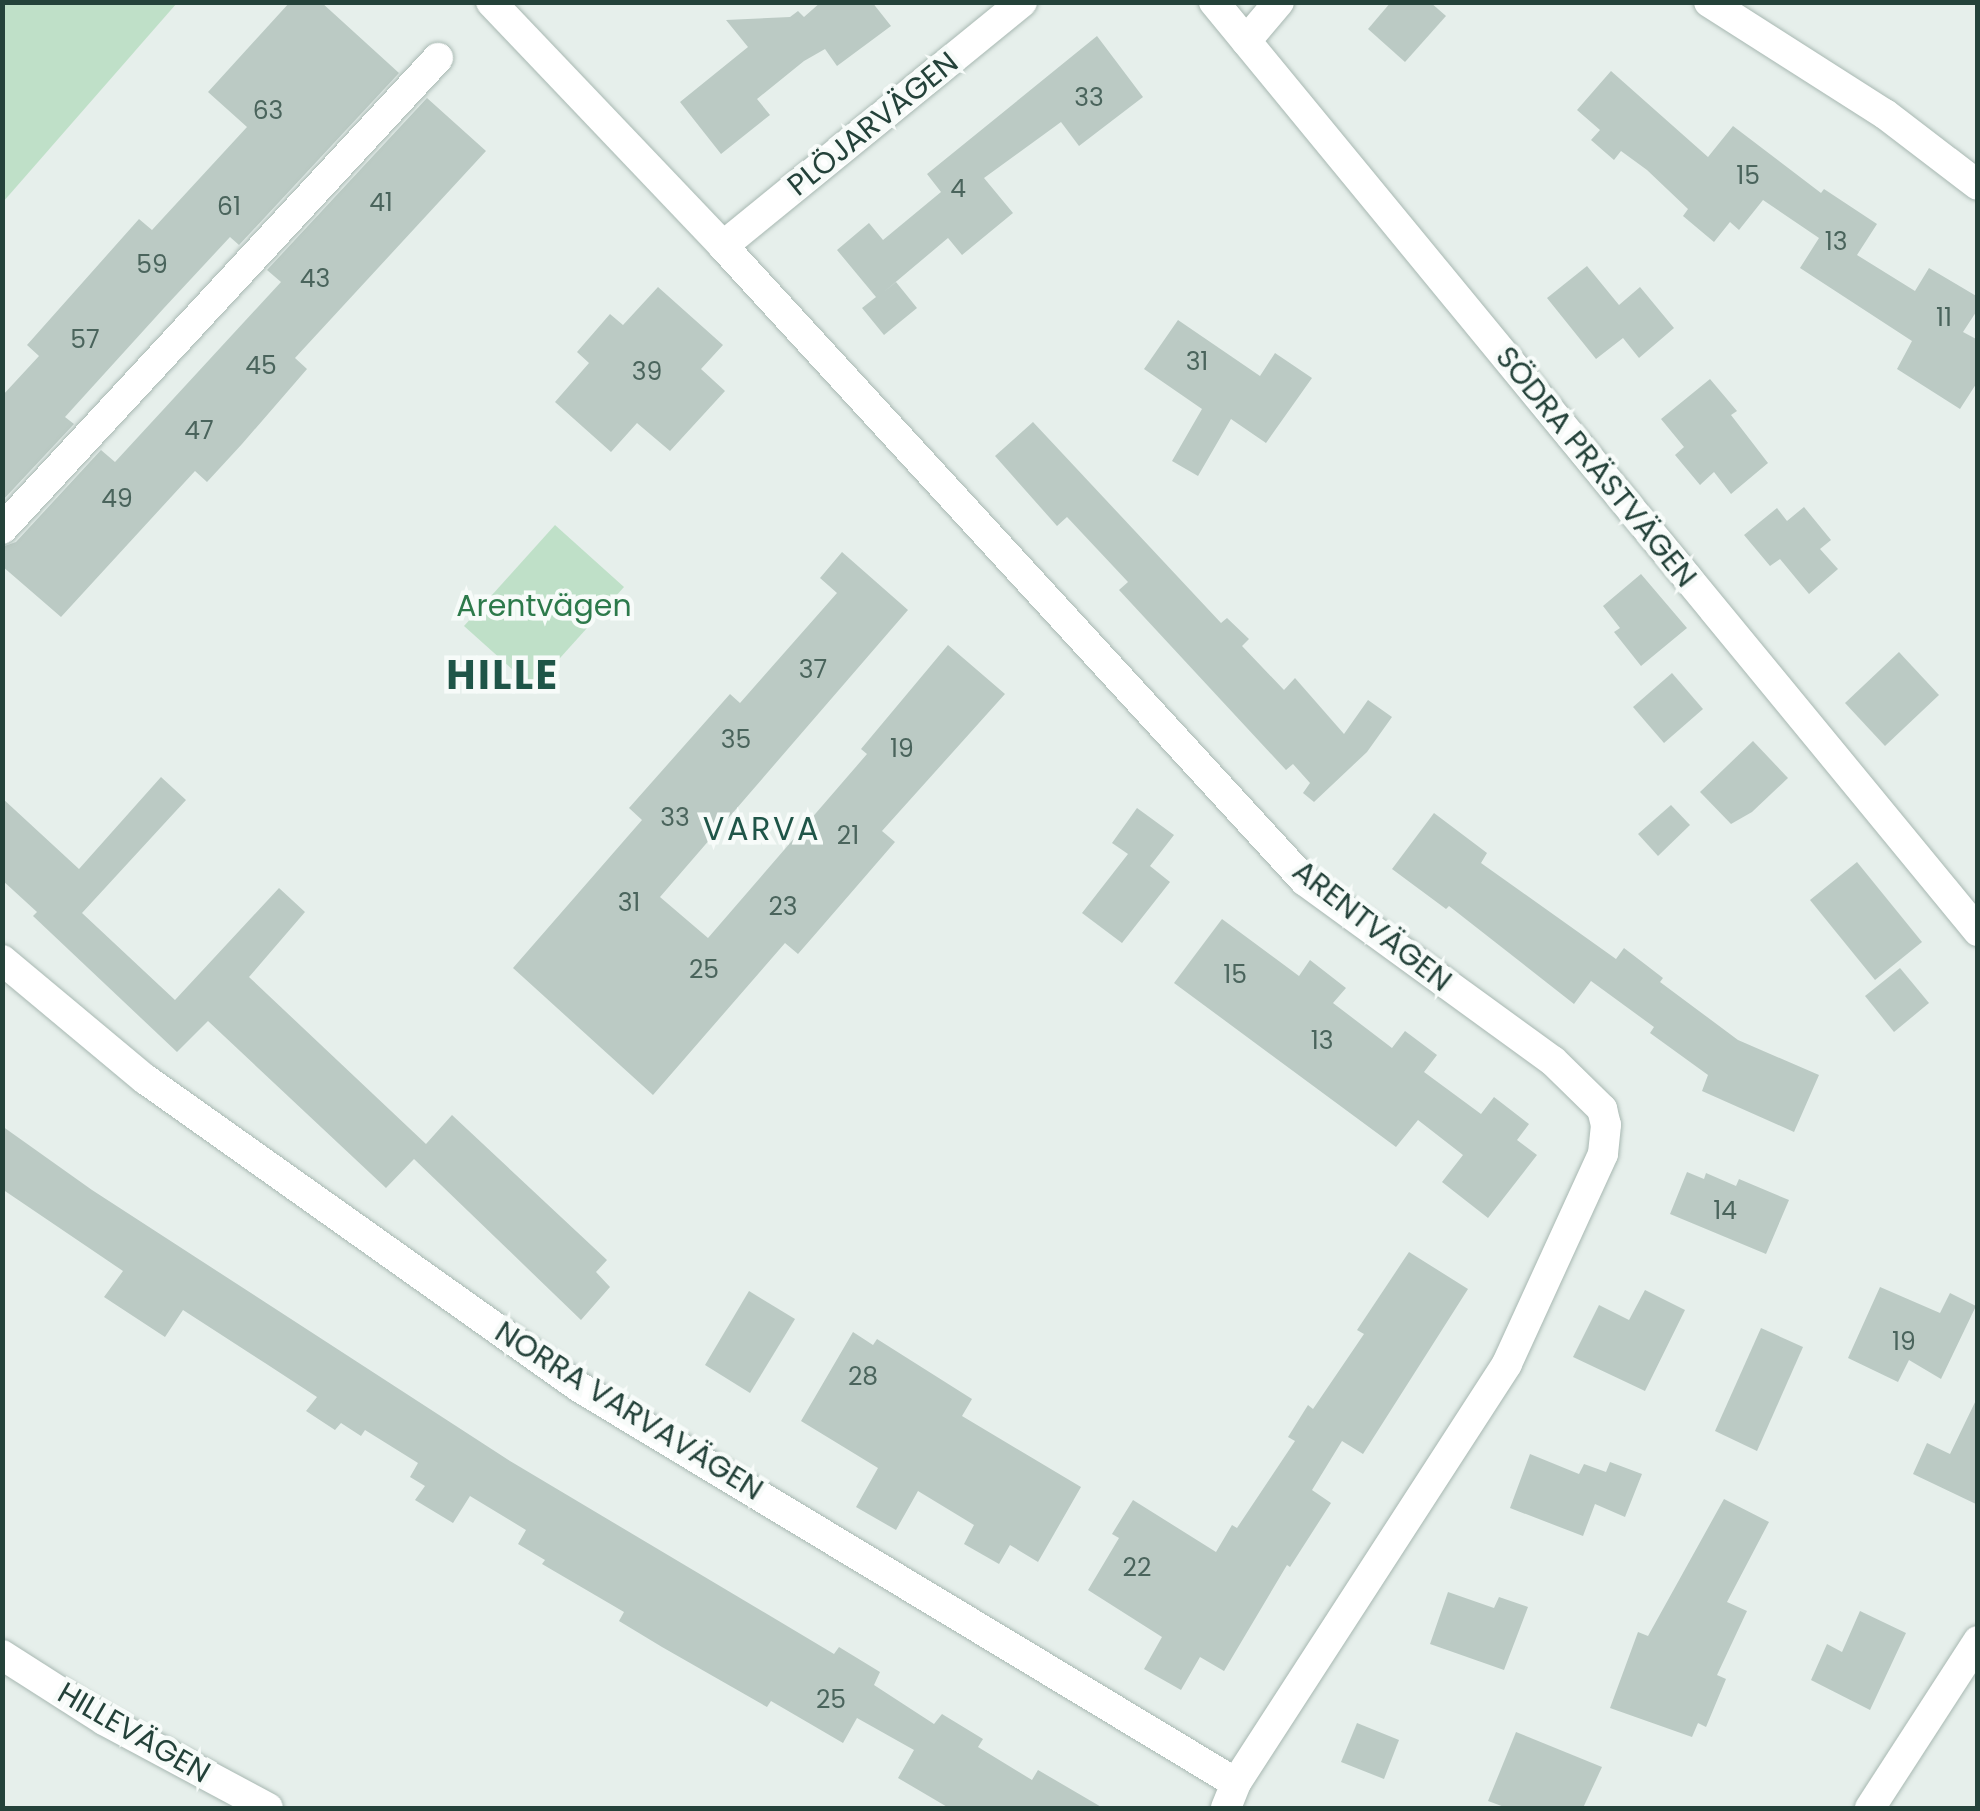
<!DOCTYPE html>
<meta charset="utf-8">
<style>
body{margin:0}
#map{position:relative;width:1980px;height:1811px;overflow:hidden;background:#e6efeb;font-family:Poppins,sans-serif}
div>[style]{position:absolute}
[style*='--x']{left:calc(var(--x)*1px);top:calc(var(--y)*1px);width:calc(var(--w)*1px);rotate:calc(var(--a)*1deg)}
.green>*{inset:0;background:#bfe0c8}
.building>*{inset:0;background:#bbcac4}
.roads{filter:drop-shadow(0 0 2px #a8b8b2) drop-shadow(0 0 2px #a8b8b2)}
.minor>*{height:30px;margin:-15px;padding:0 15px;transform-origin:15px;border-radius:15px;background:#fff}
span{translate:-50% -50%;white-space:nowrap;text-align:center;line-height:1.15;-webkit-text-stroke:9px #f7fbf9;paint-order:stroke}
.number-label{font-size:25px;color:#4a645c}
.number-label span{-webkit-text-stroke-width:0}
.street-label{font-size:30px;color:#24423a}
.park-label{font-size:30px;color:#2d7a4b}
.neighbourhood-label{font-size:32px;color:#1f5548;letter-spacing:2.5px}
.district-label{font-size:40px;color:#1f5548;font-weight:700;letter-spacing:2.5px}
.frame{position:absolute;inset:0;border:5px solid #24423a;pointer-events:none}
</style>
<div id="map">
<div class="green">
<i style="clip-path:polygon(3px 2px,177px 3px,3px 202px,2px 3px)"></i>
<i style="clip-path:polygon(555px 525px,624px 587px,533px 688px,464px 626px)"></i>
</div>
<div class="building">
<i style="clip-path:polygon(290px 2px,321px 2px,399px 73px,239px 245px,230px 237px,164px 308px,65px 417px,74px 424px,2px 501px,2px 396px,39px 356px,27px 345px,139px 219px,152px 230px,247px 127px,208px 92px)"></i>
<i style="clip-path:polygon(821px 2px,872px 2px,891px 26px,837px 66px,825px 49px,804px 61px,757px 99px,770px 115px,721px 154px,680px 102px,748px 47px,726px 20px,790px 17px,798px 11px,804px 17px)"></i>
<i style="clip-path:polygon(1391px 2px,1430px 2px,1446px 16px,1405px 62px,1368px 29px)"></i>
<i style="clip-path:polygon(1097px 36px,1143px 97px,1079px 146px,1061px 122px,984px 178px,1013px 213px,962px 255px,948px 238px,885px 291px,896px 282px,917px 308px,884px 335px,862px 308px,876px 297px,837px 250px,869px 223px,883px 240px,941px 192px,927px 174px)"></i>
<i style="clip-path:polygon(1611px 71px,1708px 157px,1733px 126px,1821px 193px,1824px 189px,1877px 224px,1857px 255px,1915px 291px,1929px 268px,1978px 297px,1978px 309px,1963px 332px,1978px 340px,1978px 381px,1960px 409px,1897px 369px,1912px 341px,1800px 268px,1819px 238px,1763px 200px,1739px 230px,1730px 222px,1714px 242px,1683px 216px,1688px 209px,1647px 170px,1621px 151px,1614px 160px,1591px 140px,1600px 130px,1577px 110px)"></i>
<i style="clip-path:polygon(427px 98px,486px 151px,295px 358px,307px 369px,242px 444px,207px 482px,195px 471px,61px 617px,2px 566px,2px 547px,16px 542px,101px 450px,115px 462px,281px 282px,267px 270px)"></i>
<i style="clip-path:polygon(1587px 266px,1619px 305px,1640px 287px,1674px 328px,1639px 358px,1623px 338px,1596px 359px,1547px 298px)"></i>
<i style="clip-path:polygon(658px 287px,723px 345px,701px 369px,725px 391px,670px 451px,637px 423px,611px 452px,555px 402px,589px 363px,577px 352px,610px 314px,623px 325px)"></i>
<i style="clip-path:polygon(1178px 320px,1260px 376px,1275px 353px,1312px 378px,1266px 443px,1231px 419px,1198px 476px,1172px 461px,1202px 409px,1144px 369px)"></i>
<i style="clip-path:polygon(1710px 379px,1737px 411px,1731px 415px,1768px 463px,1731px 494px,1714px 472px,1700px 485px,1675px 455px,1684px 447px,1661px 419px)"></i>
<i style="clip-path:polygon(1033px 422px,1221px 623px,1227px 618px,1249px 639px,1242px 646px,1284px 690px,1295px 678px,1344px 734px,1368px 700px,1392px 717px,1367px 752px,1314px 802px,1303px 793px,1310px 783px,1293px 764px,1286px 770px,1119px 590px,1128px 582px,1067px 517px,1057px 526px,995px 456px)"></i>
<i style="clip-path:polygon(1804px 507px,1831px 540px,1820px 549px,1838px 569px,1809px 594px,1780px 559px,1770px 566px,1744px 535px,1777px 508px,1787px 521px)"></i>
<i style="clip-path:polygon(842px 552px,908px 610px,660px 897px,708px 938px,867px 754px,861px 749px,948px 645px,1005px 694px,882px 831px,895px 842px,818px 931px,798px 954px,785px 943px,653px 1095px,513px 968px,642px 820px,629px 808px,730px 694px,740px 703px,837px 593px,820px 578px)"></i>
<i style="clip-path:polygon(1641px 574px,1687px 628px,1641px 666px,1614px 632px,1620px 628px,1603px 606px)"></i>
<i style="clip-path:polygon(1899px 652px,1939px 695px,1885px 746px,1845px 703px)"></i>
<i style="clip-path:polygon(1672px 673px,1703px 709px,1664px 743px,1633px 707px)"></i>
<i style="clip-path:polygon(1753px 741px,1788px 778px,1752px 812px,1731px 824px,1700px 792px)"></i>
<i style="clip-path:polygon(161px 777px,186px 800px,82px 913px,175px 1000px,279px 888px,305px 912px,249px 977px,426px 1144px,452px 1115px,607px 1260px,596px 1272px,610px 1287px,581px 1320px,414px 1159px,386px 1188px,208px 1021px,177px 1052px,33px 916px,37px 912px,2px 880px,2px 798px,79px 869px)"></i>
<i style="clip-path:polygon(1671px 805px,1690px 825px,1658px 856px,1638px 834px)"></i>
<i style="clip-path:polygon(1137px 808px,1174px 835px,1150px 866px,1170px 882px,1122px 943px,1082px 913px,1128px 854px,1112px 843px)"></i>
<i style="clip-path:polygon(1434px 813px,1487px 853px,1481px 863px,1616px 959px,1624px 948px,1663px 978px,1660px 982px,1738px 1040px,1819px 1075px,1794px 1132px,1702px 1091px,1708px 1075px,1650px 1033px,1654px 1027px,1591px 981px,1574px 1004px,1449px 906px,1446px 909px,1392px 869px)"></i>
<i style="clip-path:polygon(1857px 862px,1922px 942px,1875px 980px,1810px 900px)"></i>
<i style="clip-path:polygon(1222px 919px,1299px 976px,1310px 960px,1346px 988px,1333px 1003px,1392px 1048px,1405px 1031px,1437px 1055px,1424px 1072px,1481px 1114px,1494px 1097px,1529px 1124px,1517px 1140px,1537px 1155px,1488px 1218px,1442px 1182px,1463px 1155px,1418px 1120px,1396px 1147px,1174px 983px)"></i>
<i style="clip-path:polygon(1900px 968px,1929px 1003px,1894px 1032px,1865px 996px)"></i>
<i style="clip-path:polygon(2px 1126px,92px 1190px,510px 1461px,834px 1654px,839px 1647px,880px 1672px,874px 1685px,934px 1724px,942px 1714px,983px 1739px,978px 1747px,1032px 1780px,1038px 1770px,1103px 1808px,949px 1808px,898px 1778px,914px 1750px,857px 1718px,843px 1743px,771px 1701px,767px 1707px,662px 1647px,619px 1621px,624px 1612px,542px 1564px,545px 1560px,518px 1544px,526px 1530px,470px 1496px,453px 1523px,415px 1500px,425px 1486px,410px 1477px,418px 1463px,365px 1430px,361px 1436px,341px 1423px,335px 1430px,306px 1411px,317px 1397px,265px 1363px,183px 1310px,165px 1337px,104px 1297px,123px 1271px,2px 1189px)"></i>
<i style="clip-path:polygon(1687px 1172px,1704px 1179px,1706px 1173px,1736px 1186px,1739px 1179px,1789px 1200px,1766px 1254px,1670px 1214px)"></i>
<i style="clip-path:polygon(1409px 1252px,1468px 1289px,1363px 1454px,1342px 1441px,1312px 1490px,1331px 1503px,1290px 1567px,1287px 1565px,1224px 1671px,1200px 1657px,1181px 1690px,1144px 1669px,1162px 1637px,1088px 1590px,1119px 1538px,1112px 1534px,1133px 1500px,1216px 1552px,1232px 1525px,1237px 1528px,1295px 1441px,1288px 1437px,1308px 1405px,1313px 1409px,1364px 1334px,1357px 1330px)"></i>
<i style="clip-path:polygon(1880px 1287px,1940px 1313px,1950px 1293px,1976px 1306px,1941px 1379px,1909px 1360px,1898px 1382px,1848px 1358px)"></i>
<i style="clip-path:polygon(1645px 1290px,1685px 1310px,1645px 1391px,1573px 1357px,1599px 1305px,1629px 1320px)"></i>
<i style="clip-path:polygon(749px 1291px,795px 1319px,750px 1393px,705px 1365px)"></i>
<i style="clip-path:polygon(1761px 1328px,1803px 1347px,1757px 1451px,1715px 1431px)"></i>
<i style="clip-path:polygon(853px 1332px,873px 1345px,877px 1339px,972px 1399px,962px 1416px,1081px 1487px,1038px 1562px,1010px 1545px,999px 1564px,964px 1544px,974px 1525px,918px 1491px,896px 1530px,856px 1507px,878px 1468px,801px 1421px)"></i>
<i style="clip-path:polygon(1978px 1396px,1978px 1505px,1913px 1474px,1927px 1443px,1950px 1454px)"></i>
<i style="clip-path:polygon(1530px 1454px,1579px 1474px,1584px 1464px,1606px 1472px,1610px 1462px,1642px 1474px,1625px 1517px,1595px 1504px,1583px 1536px,1510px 1508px)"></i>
<i style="clip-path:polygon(1724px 1499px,1769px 1522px,1727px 1602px,1747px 1611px,1717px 1675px,1726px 1679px,1706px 1727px,1698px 1723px,1692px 1737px,1610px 1708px,1638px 1632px,1648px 1636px)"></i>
<i style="clip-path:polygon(1448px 1592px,1494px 1608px,1499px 1597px,1528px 1607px,1504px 1670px,1430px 1644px)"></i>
<i style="clip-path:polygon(1860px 1611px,1906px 1633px,1870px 1710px,1811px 1680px,1827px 1644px,1842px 1652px)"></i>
<i style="clip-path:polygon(1357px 1723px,1399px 1740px,1384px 1779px,1341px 1762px)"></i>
<i style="clip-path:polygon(1516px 1732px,1602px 1767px,1583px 1808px,1507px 1808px,1488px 1801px)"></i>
</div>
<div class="roads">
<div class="minor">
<i style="--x:491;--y:2;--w:337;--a:46.4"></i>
<i style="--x:723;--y:246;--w:861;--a:47.49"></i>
<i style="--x:1305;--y:881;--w:306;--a:36"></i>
<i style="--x:1553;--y:1061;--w:69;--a:44.4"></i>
<i style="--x:1602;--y:1109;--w:16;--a:76"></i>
<i style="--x:1606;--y:1125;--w:29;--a:96"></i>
<i style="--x:1603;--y:1154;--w:231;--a:114.6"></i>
<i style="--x:1507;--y:1364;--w:499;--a:122.9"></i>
<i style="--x:1236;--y:1783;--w:27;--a:112"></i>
<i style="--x:1214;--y:2;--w:1203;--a:50.57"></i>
<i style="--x:1709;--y:2;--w:209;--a:32.5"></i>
<i style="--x:1885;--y:114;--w:117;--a:37.4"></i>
<i style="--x:1246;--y:41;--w:51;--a:-49.8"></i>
<i style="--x:723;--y:246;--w:386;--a:-39.2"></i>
<i style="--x:2;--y:529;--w:642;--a:-47.21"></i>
<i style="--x:2;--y:960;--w:186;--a:39.8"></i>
<i style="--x:145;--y:1079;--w:532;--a:35.36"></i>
<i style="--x:579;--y:1387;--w:767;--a:31.08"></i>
<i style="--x:2;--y:1655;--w:121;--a:32.5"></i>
<i style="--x:104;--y:1720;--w:186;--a:28.2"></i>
<i style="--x:1870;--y:1808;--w:199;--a:-57.1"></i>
</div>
</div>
<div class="number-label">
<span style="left:1089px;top:98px">33</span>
<span style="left:268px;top:111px">63</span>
<span style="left:1748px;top:176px">15</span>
<span style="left:958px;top:189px">4</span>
<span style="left:381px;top:203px">41</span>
<span style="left:229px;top:207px">61</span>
<span style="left:1836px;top:242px">13</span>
<span style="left:152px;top:265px">59</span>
<span style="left:315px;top:279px">43</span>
<span style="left:1944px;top:318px">11</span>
<span style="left:85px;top:340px">57</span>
<span style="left:1197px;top:362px">31</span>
<span style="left:261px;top:366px">45</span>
<span style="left:647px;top:372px">39</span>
<span style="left:199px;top:431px">47</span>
<span style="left:117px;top:499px">49</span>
<span style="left:813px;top:670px">37</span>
<span style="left:736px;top:740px">35</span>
<span style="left:902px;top:749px">19</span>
<span style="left:675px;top:818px">33</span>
<span style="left:848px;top:836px">21</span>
<span style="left:629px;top:903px">31</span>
<span style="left:783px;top:907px">23</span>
<span style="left:704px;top:970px">25</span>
<span style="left:1235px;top:975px">15</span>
<span style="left:1322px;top:1041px">13</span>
<span style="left:1725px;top:1211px">14</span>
<span style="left:1904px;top:1342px">19</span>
<span style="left:863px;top:1377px">28</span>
<span style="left:1137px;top:1568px">22</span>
<span style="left:831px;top:1700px">25</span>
</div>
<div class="street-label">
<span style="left:873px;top:124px;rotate:-39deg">PLÖJARVÄGEN</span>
<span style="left:1596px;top:467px;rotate:51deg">SÖDRA PRÄSTVÄGEN</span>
<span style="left:1372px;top:926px;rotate:38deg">ARENTVÄGEN</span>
<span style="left:629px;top:1411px;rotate:32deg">NORRA VARVAVÄGEN</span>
<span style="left:134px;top:1733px;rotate:30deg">HILLEVÄGEN</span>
</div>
<div class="park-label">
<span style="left:544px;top:606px">Arentvägen</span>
</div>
<div class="neighbourhood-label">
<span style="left:762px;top:829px">VARVA</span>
</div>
<div class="district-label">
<span style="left:503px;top:675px">HILLE</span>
</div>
<div class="frame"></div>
</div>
